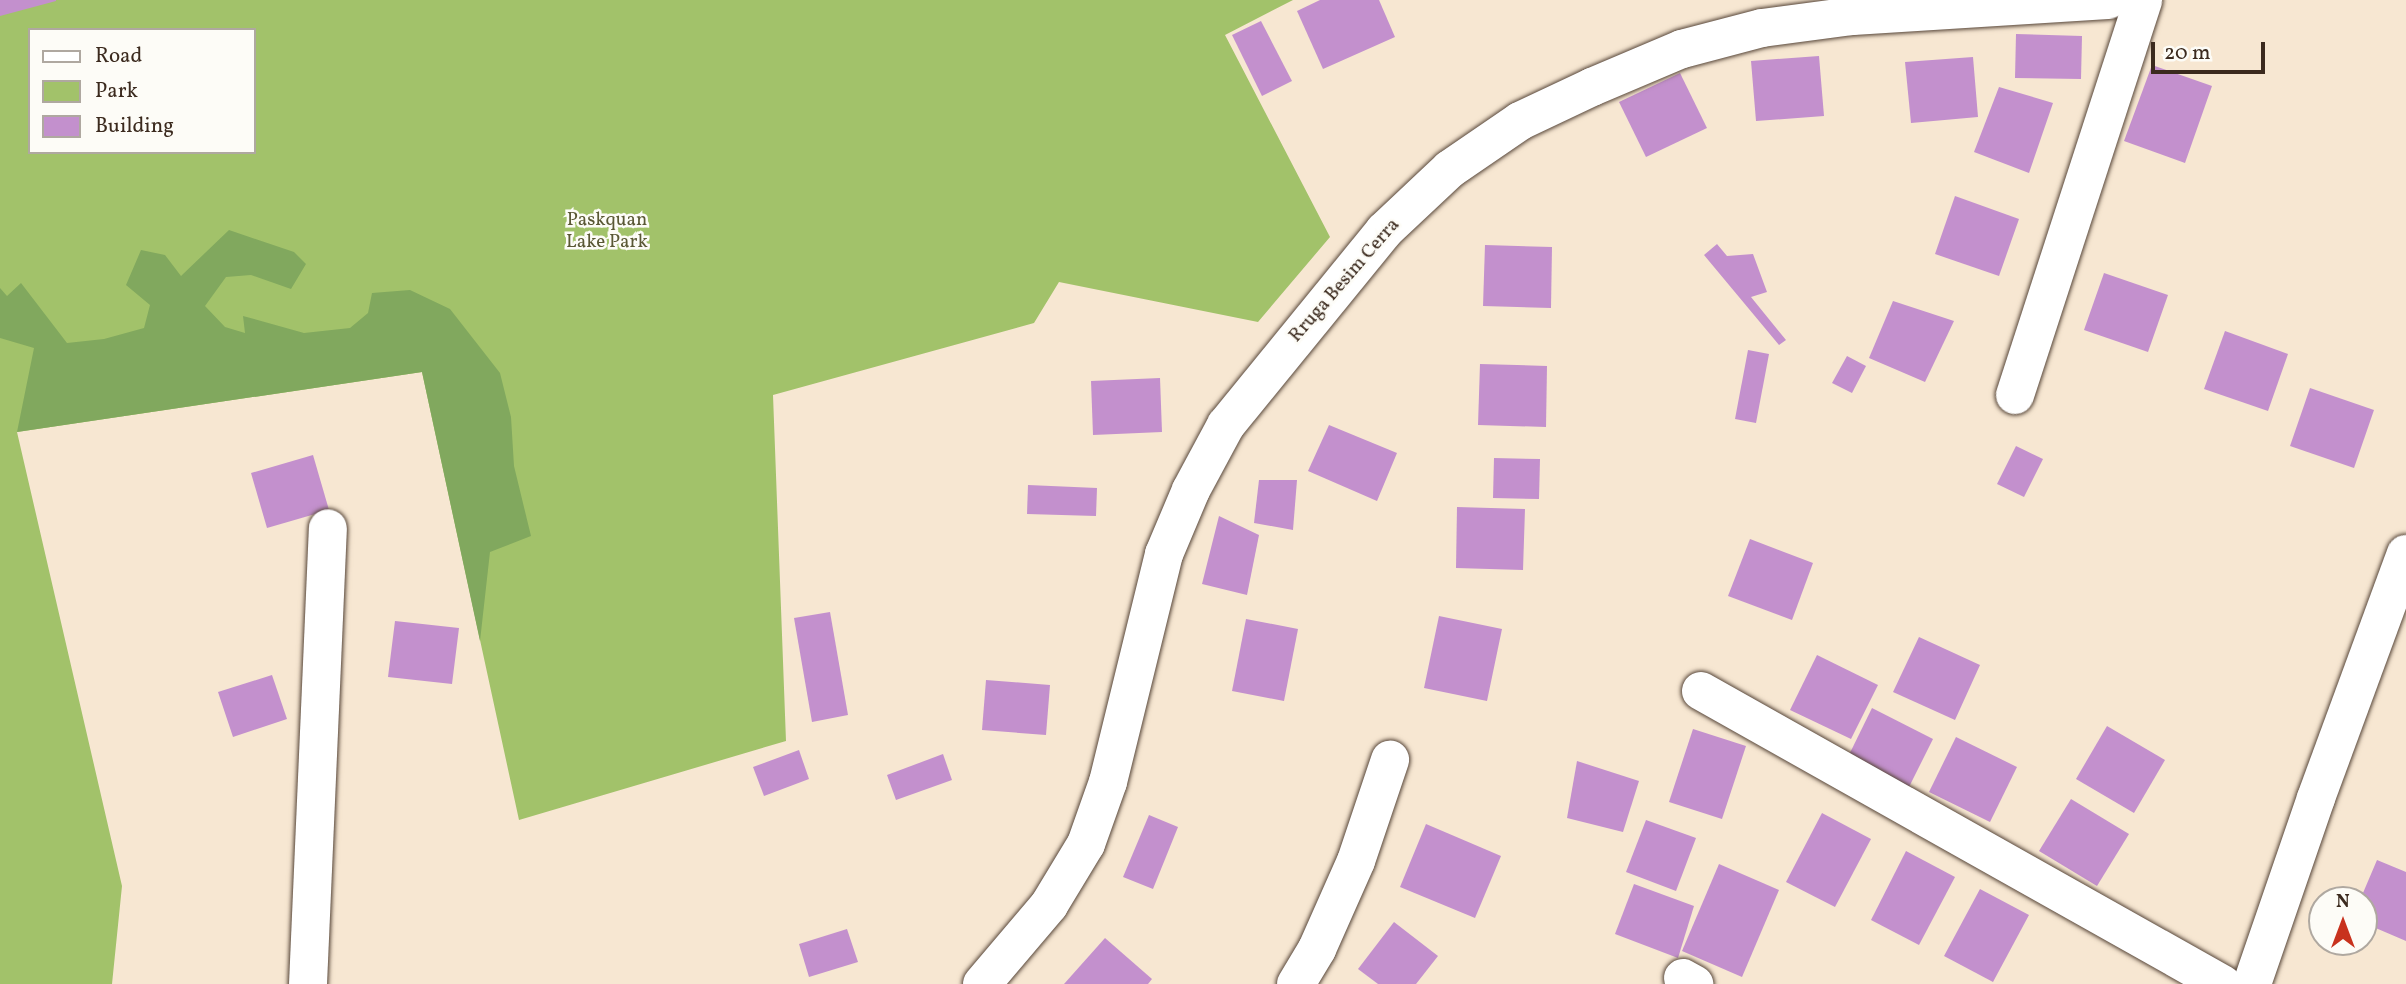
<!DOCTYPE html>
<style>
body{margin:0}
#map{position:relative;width:2406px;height:984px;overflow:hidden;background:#f7e7d2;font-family:Vollkorn,serif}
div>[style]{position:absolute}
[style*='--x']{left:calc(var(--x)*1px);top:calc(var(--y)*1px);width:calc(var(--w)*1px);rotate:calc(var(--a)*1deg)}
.green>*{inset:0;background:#a2c26a}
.forest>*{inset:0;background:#81a85e}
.building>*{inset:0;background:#c390cd}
.roads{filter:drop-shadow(0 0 2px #574639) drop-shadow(0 0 2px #574639)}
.minor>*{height:38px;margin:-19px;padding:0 19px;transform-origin:19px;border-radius:19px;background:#fff}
span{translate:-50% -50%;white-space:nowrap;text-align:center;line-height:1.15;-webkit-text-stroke:5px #fdfcf7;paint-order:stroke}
.park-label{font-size:19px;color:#5a5835}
.street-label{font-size:19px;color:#3b2a1e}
.legend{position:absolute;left:28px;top:28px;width:228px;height:126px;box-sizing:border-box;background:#fdfcf7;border:2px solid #afa8a0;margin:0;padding:9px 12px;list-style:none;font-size:21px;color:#3b2a1e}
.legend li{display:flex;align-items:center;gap:14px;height:35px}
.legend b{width:35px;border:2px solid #afa8a0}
.north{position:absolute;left:2308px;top:886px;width:70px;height:70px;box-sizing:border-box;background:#fdfcf7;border:2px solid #afa8a0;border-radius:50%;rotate:0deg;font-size:19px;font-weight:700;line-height:28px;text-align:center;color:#3b2a1e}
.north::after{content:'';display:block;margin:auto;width:24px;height:32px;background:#c8321e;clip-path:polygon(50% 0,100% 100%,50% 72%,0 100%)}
.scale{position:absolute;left:2151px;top:42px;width:114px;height:32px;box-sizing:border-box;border:4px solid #3b2a1e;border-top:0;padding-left:9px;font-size:21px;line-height:24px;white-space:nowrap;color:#3b2a1e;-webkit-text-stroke:5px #fdfcf7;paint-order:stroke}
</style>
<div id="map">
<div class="green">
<i style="clip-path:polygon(evenodd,0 0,1293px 0,1225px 35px,1330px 237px,1258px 322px,1059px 282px,1034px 323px,773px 395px,786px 741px,519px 820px,422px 372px,17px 432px,122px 886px,112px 984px,0 984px,0 0,30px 30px,254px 30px,254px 152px,30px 152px,30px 30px)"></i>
</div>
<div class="forest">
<i style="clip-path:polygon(229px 230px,294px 252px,306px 264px,291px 289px,251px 275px,226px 277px,205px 306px,225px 327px,245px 333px,243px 316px,304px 333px,350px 328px,368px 313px,372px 293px,410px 290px,450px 309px,500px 373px,511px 417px,514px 466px,531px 536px,490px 552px,480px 641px,422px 372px,17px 432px,34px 348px,0 338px,0 288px,7px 296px,21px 283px,67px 343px,104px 339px,144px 328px,150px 305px,126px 285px,141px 250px,165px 255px,181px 276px)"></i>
</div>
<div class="building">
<i style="clip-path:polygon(0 0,56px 0,56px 1px,0 16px)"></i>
<i style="clip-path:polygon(1320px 0,1379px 0,1395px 37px,1323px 69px,1297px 11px)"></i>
<i style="clip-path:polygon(1261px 21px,1292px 81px,1262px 96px,1232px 35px)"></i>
<i style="clip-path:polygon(2016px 34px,2082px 36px,2081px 79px,2015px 78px)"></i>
<i style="clip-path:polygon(1819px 56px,1824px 116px,1756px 121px,1751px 61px)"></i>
<i style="clip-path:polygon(1973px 57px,1978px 117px,1911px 123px,1905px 62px)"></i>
<i style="clip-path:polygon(2152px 65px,2212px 86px,2185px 163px,2124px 141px)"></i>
<i style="clip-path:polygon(1680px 73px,1707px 128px,1646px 157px,1619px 102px)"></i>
<i style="clip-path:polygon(1999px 87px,2053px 103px,2029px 173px,1974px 152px)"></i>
<i style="clip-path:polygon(1955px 196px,2019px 219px,1999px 276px,1935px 254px)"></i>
<i style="clip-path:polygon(1717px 244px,1727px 256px,1753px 254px,1767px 292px,1751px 297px,1786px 340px,1779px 345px,1704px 255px)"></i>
<i style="clip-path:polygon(1485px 245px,1552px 247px,1551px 308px,1483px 306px)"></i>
<i style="clip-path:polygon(2104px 273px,2168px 295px,2148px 352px,2084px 330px)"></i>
<i style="clip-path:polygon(1893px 301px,1954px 321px,1925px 382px,1869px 358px)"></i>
<i style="clip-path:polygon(2225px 331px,2288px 354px,2268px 411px,2204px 389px)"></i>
<i style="clip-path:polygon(1748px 350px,1769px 354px,1756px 423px,1735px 419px)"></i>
<i style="clip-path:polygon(1847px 356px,1866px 366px,1852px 393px,1832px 383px)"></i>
<i style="clip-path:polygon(1480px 364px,1547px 366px,1546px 427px,1478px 425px)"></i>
<i style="clip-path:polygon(1160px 378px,1162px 432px,1093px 435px,1091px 381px)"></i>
<i style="clip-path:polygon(2310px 388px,2374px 410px,2354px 468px,2290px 446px)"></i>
<i style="clip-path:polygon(1329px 425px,1397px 453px,1377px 501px,1308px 471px)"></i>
<i style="clip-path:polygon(2016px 446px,2043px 459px,2024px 497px,1997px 484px)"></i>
<i style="clip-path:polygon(313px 455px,329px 510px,267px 528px,251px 473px)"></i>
<i style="clip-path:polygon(1494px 458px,1540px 459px,1539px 499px,1493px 498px)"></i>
<i style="clip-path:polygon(1259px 480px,1297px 480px,1293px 530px,1254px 523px)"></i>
<i style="clip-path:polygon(1028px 485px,1097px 488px,1096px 516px,1027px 514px)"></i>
<i style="clip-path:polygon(1457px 507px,1525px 509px,1523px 570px,1456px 568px)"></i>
<i style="clip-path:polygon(1219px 516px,1259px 535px,1247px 595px,1202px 584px)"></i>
<i style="clip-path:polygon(1750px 539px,1813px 563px,1792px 620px,1728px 596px)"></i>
<i style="clip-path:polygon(830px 612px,848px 715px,812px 722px,794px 618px)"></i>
<i style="clip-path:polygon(1439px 616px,1502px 629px,1487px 701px,1424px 688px)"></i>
<i style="clip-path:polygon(1246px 619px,1298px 629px,1284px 701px,1232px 691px)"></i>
<i style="clip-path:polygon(395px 621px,459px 628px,452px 684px,388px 677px)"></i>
<i style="clip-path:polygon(1919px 637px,1980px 665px,1955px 720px,1893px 692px)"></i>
<i style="clip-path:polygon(1817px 655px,1878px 685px,1851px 739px,1790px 710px)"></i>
<i style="clip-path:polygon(272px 675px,287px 719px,233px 737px,218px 692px)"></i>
<i style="clip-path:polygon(986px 680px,1050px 685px,1046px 735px,982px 730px)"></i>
<i style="clip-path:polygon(1872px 708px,1933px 739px,1906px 793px,1845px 763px)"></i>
<i style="clip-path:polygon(2107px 726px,2165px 760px,2134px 813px,2076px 779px)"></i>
<i style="clip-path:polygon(1693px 729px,1746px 746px,1722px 819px,1669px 802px)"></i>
<i style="clip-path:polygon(1956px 737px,2017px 767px,1990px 822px,1929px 792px)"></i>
<i style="clip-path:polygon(799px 750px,809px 779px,764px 796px,753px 767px)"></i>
<i style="clip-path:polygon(943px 754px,952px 780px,896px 800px,887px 775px)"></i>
<i style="clip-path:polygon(1577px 761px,1639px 781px,1623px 832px,1567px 818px)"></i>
<i style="clip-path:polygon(2071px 799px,2129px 834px,2097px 886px,2039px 851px)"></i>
<i style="clip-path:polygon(1822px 813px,1871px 839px,1835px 907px,1786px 882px)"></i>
<i style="clip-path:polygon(1149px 815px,1178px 827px,1153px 889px,1123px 877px)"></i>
<i style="clip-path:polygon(1646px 820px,1696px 838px,1676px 891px,1626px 872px)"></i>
<i style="clip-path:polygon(1426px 824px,1501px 856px,1475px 918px,1400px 887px)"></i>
<i style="clip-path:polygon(1906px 851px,1955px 877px,1919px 945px,1871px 920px)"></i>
<i style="clip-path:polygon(2377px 860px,2406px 872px,2406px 941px,2364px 923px,2364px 900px,2360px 900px)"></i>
<i style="clip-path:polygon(1719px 864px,1779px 890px,1742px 977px,1682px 951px)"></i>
<i style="clip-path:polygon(1634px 884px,1694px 906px,1678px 958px,1615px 934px)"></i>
<i style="clip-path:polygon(1980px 889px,2029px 915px,1993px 982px,1944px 956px)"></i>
<i style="clip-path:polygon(1394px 922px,1438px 956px,1416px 984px,1378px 984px,1358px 969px)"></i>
<i style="clip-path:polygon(847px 929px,858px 962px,809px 977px,799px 944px)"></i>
<i style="clip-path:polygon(1105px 938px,1152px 979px,1148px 984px,1064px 984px)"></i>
</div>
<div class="roads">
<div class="minor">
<i style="--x:2015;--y:395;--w:415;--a:-72"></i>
<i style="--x:1701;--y:691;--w:598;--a:29.35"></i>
<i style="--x:1683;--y:978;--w:13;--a:29"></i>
<i style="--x:308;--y:984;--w:456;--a:-87.5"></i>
<i style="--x:982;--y:984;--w:104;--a:-49.7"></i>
<i style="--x:1049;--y:905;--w:71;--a:-58.8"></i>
<i style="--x:1086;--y:844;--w:66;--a:-70.5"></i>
<i style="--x:1108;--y:782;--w:235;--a:-76.2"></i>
<i style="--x:1164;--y:554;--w:69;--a:-67.1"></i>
<i style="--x:1191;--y:490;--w:74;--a:-61.7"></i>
<i style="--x:1226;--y:425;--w:250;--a:-50.8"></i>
<i style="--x:1384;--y:231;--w:91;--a:-43.2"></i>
<i style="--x:1450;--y:169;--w:85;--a:-34.4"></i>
<i style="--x:1520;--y:121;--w:80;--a:-25.3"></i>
<i style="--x:1592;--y:87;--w:98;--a:-22.9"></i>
<i style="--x:1682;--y:49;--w:83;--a:-14.7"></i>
<i style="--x:1762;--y:28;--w:91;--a:-7.6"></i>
<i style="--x:1852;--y:16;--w:257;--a:-3.6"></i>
<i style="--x:1296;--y:984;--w:41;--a:-59"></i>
<i style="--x:1317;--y:949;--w:96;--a:-66.1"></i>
<i style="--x:1356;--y:861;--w:107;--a:-71.4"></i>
<i style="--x:2252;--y:984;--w:197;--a:-71"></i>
<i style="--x:2316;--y:798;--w:260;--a:-69.8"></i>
</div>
</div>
<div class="park-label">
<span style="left:607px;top:232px">Paskquan<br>Lake Park</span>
</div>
<div class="street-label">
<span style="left:1345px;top:281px;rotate:-49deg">Rruga Besim Cerra</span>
</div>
<ul class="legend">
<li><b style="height:9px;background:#fff"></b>Road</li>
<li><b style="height:19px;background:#a2c26a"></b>Park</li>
<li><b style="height:19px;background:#c390cd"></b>Building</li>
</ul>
<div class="north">N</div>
<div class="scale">20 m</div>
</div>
